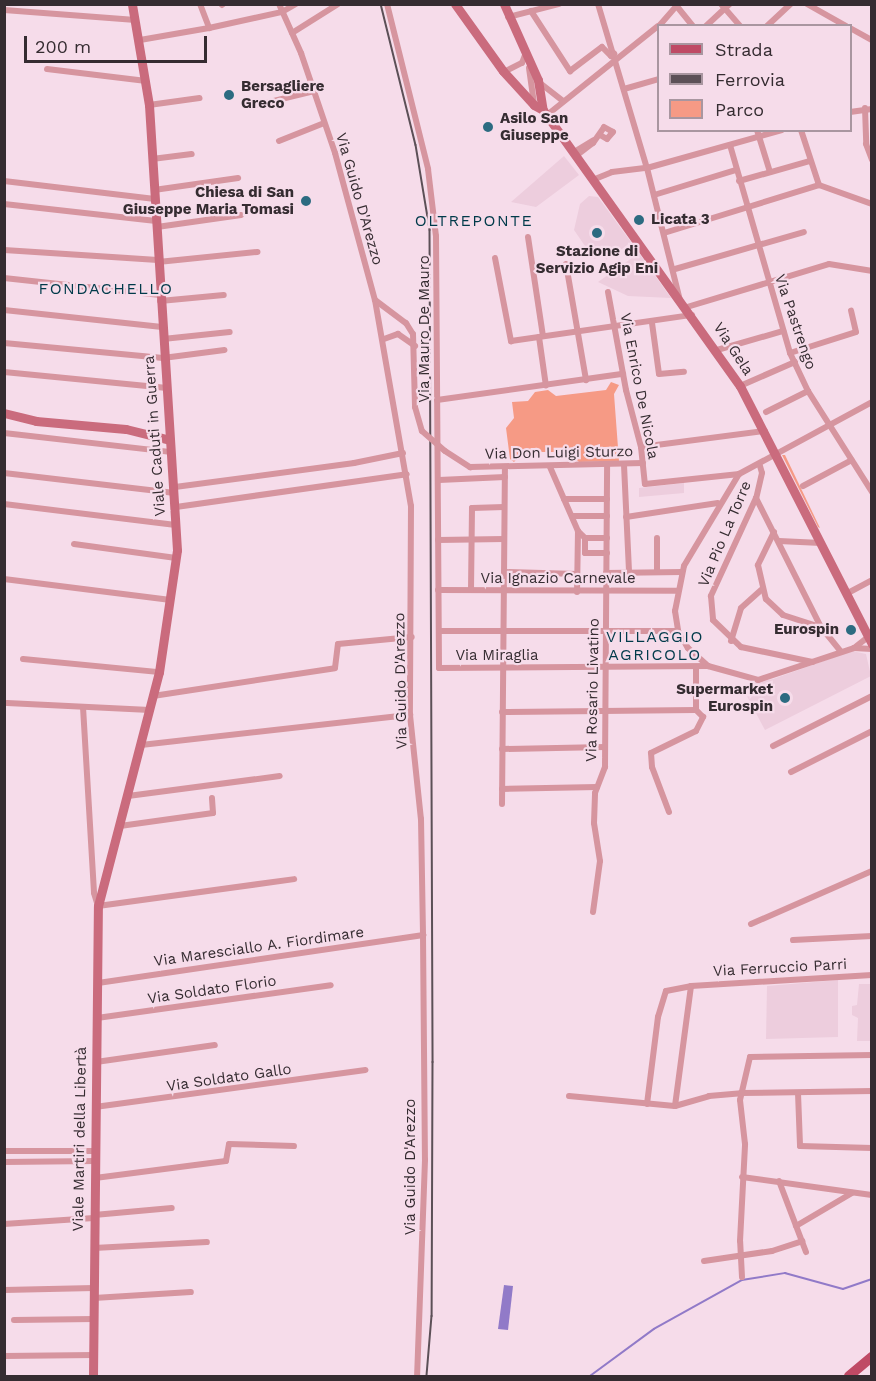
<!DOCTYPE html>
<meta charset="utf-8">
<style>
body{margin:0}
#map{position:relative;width:876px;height:1381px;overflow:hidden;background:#f6dcea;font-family:"Work Sans",sans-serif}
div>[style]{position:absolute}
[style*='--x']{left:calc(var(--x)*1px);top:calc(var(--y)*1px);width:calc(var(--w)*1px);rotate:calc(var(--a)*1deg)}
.built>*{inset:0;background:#edcddd}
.green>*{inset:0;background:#f69a85}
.water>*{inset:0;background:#917ac8}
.stream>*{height:1.5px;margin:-0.75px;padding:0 0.75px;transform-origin:0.75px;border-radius:0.75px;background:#917ac8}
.street>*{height:6px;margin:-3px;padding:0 3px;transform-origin:3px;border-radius:3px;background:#d6959f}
.secondary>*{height:9px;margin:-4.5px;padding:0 4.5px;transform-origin:4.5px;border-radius:4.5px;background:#ca6b7d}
.primary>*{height:10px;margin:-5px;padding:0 5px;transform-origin:5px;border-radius:5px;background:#bf4a65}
.rail>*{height:1.5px;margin:-0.75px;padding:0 0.75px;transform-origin:0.75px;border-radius:0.75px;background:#5c5057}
.street-bridge>*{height:6px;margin:-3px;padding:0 3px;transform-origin:3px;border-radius:3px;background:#d6959f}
.dots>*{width:16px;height:16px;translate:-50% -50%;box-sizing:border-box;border:3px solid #f6dcea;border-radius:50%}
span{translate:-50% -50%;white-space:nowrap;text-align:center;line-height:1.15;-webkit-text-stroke:4.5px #f6dcea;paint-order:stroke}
.poi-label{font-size:15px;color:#352c31;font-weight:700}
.left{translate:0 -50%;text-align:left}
.right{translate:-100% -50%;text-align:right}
.street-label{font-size:15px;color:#352c31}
.neighbourhood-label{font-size:16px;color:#003a4a;letter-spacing:1.5px}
.frame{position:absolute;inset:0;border:6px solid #352c31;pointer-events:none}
.legend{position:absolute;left:657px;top:24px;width:195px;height:108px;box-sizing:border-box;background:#f6dcea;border:2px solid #a996a0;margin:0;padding:8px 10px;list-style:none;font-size:18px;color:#352c31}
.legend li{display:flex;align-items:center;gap:12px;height:30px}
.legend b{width:30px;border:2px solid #a996a0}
.scale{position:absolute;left:24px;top:36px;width:183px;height:27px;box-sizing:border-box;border:3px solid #352c31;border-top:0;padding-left:8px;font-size:18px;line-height:21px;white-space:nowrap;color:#352c31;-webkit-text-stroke:4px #f6dcea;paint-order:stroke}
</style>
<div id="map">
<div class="built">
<i style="clip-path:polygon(564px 156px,579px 175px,536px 207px,511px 202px)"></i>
<i style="clip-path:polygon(589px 196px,598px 197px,631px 242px,622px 249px,609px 252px,607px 260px,603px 255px,594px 259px,574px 230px,580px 204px)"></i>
<i style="clip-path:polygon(639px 253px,651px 270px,671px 298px,628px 296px,598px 282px)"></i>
<i style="clip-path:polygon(684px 483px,684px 493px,639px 497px,639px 488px)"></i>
<i style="clip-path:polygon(852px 651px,866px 654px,871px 676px,765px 730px,741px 685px,773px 679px)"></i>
<i style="clip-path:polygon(838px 980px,838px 1037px,766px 1039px,767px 986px)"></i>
<i style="clip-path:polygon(859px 984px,871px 984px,871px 1041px,857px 1041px,858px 1018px,852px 1015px,852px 1006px,857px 1005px)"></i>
</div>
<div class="green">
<i style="clip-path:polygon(611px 382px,619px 385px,614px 394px,619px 461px,579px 462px,568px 452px,523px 452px,514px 462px,510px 459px,506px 428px,514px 418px,512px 402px,528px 401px,535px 392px,548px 390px,556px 396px,606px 390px)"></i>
<i style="clip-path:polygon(782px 455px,785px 455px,820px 528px,818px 527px)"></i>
</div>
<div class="water">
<i style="clip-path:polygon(504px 1285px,513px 1286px,508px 1330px,498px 1329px)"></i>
</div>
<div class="stream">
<i style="--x:590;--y:1376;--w:79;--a:-36.3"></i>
<i style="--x:654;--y:1329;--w:101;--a:-29.1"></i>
<i style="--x:742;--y:1280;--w:44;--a:-9.2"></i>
<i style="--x:785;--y:1273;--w:60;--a:15.4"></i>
<i style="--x:843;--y:1289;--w:31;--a:-19"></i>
</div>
<div class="street">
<i style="--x:200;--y:4;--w:26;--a:69"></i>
<i style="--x:279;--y:4;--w:54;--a:65.8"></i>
<i style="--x:301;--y:53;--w:106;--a:71.2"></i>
<i style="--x:335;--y:153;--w:152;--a:74.8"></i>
<i style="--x:375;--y:300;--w:209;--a:80.1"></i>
<i style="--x:411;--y:506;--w:209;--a:90.3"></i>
<i style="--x:410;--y:715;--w:105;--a:84"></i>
<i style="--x:421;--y:819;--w:116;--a:89"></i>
<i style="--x:423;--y:935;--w:225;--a:89.5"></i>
<i style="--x:425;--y:1160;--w:216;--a:92.1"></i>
<i style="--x:387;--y:4;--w:170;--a:76"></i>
<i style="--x:428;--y:169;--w:67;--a:83.2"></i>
<i style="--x:436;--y:236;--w:432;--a:89.6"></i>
<i style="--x:439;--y:668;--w:269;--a:-0.4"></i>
<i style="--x:598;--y:4;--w:171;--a:73.4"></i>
<i style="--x:647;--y:168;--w:136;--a:76"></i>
<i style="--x:675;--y:4;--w:28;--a:51"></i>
<i style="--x:721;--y:4;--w:29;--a:49"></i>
<i style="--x:807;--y:4;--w:45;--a:29.4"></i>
<i style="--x:222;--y:5;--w:1;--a:-45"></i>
<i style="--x:4;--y:10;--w:132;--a:4.3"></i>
<i style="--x:531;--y:11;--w:72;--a:57"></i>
<i style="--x:570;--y:71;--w:40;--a:-37"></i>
<i style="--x:602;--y:47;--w:13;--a:45"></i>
<i style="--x:611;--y:56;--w:4;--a:-34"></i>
<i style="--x:508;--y:17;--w:53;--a:-14.3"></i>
<i style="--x:659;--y:26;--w:29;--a:-49"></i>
<i style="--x:706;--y:26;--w:33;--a:-43"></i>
<i style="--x:767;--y:26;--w:33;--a:-43"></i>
<i style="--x:850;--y:28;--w:25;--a:29"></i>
<i style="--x:292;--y:33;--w:54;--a:-32.2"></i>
<i style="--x:140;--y:40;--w:70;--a:-9.9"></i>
<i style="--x:209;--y:28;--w:75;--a:-12.4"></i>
<i style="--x:282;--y:12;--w:16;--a:-30"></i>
<i style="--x:529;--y:68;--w:37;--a:82"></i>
<i style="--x:47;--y:69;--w:100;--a:6.9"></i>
<i style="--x:504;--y:72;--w:20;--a:-27"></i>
<i style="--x:522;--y:63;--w:9;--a:-69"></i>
<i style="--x:540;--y:83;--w:29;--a:38"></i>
<i style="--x:624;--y:89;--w:35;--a:-16"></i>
<i style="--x:149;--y:105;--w:51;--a:-7.8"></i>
<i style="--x:253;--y:106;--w:63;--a:-13.8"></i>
<i style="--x:865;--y:108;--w:36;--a:88"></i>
<i style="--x:866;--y:144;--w:17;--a:69"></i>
<i style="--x:850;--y:112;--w:22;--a:-8"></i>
<i style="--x:547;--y:115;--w:142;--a:-38.7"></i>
<i style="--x:757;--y:130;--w:44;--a:72.8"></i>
<i style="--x:801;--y:130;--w:58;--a:71.9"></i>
<i style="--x:819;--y:185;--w:56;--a:19.7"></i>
<i style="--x:279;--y:141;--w:48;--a:-21.8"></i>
<i style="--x:730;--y:145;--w:216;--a:73.9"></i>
<i style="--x:790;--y:353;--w:42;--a:64.7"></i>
<i style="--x:808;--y:391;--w:120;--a:57.6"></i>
<i style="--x:574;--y:152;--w:23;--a:-31"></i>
<i style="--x:577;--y:155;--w:20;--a:-37"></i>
<i style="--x:593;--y:143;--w:19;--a:-55"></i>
<i style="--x:604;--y:127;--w:10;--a:29"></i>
<i style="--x:613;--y:132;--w:9;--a:131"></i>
<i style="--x:607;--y:139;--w:8;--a:-150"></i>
<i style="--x:152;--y:159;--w:40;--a:-7.1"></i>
<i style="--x:595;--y:179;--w:18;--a:-22"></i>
<i style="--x:612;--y:172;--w:35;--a:-7"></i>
<i style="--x:647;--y:168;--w:140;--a:-15.7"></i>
<i style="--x:4;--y:181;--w:152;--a:6.8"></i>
<i style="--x:739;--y:181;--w:74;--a:-15.7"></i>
<i style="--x:154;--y:190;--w:85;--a:-8.1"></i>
<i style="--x:654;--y:195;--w:86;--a:-17"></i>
<i style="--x:4;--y:204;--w:153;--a:6.4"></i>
<i style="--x:157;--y:227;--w:85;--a:-8.1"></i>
<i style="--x:664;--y:233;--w:162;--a:-17.2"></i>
<i style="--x:528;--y:237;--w:100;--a:81.4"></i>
<i style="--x:4;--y:250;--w:154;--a:3.7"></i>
<i style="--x:495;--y:258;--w:85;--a:79.1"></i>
<i style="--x:511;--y:341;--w:183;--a:-8.2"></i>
<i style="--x:158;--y:262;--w:100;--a:-5.8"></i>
<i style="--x:566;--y:264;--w:118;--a:80.2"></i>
<i style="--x:675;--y:269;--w:134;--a:-16"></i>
<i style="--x:4;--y:278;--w:157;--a:6.2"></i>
<i style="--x:608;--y:292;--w:100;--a:79.6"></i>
<i style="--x:626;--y:390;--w:59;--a:75.3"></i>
<i style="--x:641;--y:447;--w:37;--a:84"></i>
<i style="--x:645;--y:484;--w:95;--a:-6.1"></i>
<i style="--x:739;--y:474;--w:151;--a:-28.4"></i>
<i style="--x:375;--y:300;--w:39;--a:37"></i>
<i style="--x:406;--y:323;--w:13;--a:58"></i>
<i style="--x:413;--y:334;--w:73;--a:88.4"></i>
<i style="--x:415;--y:407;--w:25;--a:74"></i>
<i style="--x:160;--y:301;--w:64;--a:-5.4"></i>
<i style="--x:687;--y:307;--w:148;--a:-16.8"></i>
<i style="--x:829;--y:264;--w:44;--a:9.2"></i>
<i style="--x:4;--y:310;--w:159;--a:6.1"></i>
<i style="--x:652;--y:323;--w:51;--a:82.2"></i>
<i style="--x:659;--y:374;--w:25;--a:-5"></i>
<i style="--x:539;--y:337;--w:49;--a:81.9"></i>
<i style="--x:163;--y:339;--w:67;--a:-6"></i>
<i style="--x:384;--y:339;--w:15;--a:-20"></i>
<i style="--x:398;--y:334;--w:21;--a:35"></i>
<i style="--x:4;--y:343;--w:160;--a:5.4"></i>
<i style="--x:163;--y:358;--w:62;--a:-7.5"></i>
<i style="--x:717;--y:350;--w:69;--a:-16.1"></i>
<i style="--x:790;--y:353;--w:69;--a:-17.7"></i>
<i style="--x:856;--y:332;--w:22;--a:-103"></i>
<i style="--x:4;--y:372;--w:164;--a:5.6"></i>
<i style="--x:740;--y:386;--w:60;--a:-23.6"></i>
<i style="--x:437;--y:400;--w:188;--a:-8"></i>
<i style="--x:766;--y:412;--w:47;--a:-26.6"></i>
<i style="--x:4;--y:433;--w:169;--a:6.5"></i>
<i style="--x:641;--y:447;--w:125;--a:-7.4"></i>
<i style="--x:445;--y:451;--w:30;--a:33"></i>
<i style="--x:470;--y:467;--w:173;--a:-1.3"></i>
<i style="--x:624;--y:465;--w:107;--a:87.3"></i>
<i style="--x:760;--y:466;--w:7;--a:74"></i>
<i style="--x:762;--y:473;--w:26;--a:103"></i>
<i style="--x:756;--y:498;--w:108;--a:114.7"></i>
<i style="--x:711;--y:596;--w:24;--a:85"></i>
<i style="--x:713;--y:620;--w:39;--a:44"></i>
<i style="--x:741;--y:647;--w:73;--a:11.9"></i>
<i style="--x:550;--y:467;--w:70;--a:66.4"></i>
<i style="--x:578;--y:531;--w:61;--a:90.9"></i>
<i style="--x:4;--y:473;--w:172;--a:6.7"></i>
<i style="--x:739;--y:474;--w:107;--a:120.9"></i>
<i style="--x:684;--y:566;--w:46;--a:101.3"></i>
<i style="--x:675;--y:611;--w:20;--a:81"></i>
<i style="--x:678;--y:631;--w:20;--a:60"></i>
<i style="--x:688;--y:648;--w:27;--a:42"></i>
<i style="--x:708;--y:666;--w:52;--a:15.6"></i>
<i style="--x:758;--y:680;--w:101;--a:-18.4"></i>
<i style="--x:854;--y:648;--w:16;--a:-38"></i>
<i style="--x:439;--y:480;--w:66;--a:-2.6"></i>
<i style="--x:803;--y:486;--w:55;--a:-28"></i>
<i style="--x:175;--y:487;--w:181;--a:-7.6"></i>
<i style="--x:354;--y:463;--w:50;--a:-11.5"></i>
<i style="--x:756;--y:498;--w:144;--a:63.3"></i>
<i style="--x:821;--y:627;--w:32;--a:51"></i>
<i style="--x:564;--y:499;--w:43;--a:0"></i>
<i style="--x:4;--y:504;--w:173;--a:7"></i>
<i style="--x:176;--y:507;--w:233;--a:-8.1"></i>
<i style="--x:572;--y:516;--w:35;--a:0"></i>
<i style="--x:626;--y:517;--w:93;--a:-8.7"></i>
<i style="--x:578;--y:531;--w:10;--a:45"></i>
<i style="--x:585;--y:538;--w:15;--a:90"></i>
<i style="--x:585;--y:553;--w:22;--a:0"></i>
<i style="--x:774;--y:532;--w:37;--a:116"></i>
<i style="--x:758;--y:565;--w:35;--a:77"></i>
<i style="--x:766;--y:599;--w:23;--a:43"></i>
<i style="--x:783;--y:615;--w:40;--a:18"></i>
<i style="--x:585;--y:538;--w:22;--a:0"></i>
<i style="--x:657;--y:538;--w:34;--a:90"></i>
<i style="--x:438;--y:540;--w:66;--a:-0.9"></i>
<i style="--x:779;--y:541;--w:42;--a:2.7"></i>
<i style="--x:74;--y:544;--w:103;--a:7.8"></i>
<i style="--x:504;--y:572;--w:73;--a:1.6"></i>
<i style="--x:606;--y:573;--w:76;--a:-0.8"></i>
<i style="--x:4;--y:579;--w:168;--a:7.2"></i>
<i style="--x:438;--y:590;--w:239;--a:0.2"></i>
<i style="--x:471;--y:590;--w:82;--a:-89.3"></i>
<i style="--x:472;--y:508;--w:32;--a:-2"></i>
<i style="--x:846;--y:594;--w:30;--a:-28"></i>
<i style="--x:439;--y:631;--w:239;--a:0"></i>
<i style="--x:731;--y:641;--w:34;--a:-73"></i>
<i style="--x:741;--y:608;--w:27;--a:-42"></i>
<i style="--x:854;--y:648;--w:18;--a:3"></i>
<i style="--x:23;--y:659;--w:137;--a:5.5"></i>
<i style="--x:153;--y:696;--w:184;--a:-8.7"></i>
<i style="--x:335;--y:668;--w:24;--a:-83"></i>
<i style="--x:338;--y:644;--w:74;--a:-5.4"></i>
<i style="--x:7;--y:703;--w:143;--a:2.8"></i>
<i style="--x:83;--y:707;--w:186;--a:86.6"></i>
<i style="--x:94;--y:893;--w:14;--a:73"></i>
<i style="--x:98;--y:906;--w:198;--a:-7.8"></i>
<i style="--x:696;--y:710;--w:43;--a:-90"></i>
<i style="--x:502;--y:712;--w:194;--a:-0.6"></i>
<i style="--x:141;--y:745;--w:271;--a:-6.4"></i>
<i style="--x:773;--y:746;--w:111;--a:-26.8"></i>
<i style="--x:502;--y:749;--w:103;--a:-1.1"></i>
<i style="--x:791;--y:772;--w:91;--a:-26.8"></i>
<i style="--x:502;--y:789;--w:95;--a:-1.2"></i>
<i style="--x:128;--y:796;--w:153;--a:-7.5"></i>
<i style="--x:502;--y:804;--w:337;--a:-89.5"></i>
<i style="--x:669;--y:812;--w:48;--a:-110.7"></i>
<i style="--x:652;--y:767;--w:14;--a:-94"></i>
<i style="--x:651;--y:753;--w:50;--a:-26.1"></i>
<i style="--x:696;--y:731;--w:16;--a:-63"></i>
<i style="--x:703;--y:717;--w:10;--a:-135"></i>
<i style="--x:120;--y:826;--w:94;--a:-8"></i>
<i style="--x:213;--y:813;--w:15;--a:-94"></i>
<i style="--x:593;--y:912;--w:51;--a:-82.2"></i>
<i style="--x:600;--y:861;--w:38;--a:-99"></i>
<i style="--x:594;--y:823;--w:30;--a:-88"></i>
<i style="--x:595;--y:793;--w:28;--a:-69"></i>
<i style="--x:605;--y:767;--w:301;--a:-89.6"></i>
<i style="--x:751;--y:924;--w:132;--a:-23.7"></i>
<i style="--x:793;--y:940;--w:79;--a:-2.9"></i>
<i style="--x:98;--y:983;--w:329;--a:-8.4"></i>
<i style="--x:97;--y:1018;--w:236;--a:-8"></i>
<i style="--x:96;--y:1062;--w:120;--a:-8.1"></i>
<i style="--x:798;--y:1093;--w:53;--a:87.8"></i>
<i style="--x:800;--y:1146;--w:72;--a:1.6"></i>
<i style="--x:569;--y:1096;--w:106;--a:5.4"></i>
<i style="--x:675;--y:1106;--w:35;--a:-16"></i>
<i style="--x:709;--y:1096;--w:32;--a:-5"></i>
<i style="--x:741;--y:1093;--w:131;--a:-0.9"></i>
<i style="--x:647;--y:1104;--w:88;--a:-82.8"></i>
<i style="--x:658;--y:1017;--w:27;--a:-73"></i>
<i style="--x:666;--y:991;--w:25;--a:-11"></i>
<i style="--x:691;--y:986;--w:181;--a:-3.5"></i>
<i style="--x:675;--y:1106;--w:121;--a:-82.4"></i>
<i style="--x:95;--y:1107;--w:273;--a:-7.8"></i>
<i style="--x:4;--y:1151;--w:91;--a:0"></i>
<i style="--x:4;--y:1162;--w:92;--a:-0.6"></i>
<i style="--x:742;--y:1177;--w:131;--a:7.9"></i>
<i style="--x:95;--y:1178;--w:132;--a:-7.4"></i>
<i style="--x:226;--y:1161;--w:17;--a:-80"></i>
<i style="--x:229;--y:1144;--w:65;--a:1.8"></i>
<i style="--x:779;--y:1181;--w:76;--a:69.2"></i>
<i style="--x:94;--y:1215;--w:78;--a:-5.1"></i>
<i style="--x:4;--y:1224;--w:90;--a:-3.8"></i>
<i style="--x:796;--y:1226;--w:65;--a:-30.5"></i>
<i style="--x:94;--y:1248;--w:113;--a:-3"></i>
<i style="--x:704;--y:1261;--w:69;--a:-8.4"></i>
<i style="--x:772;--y:1251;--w:32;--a:-18"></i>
<i style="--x:742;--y:1277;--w:36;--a:-93"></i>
<i style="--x:740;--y:1241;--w:97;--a:-87"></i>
<i style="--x:745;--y:1144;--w:44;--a:-96.5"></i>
<i style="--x:740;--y:1100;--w:44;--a:-76.9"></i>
<i style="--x:750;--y:1057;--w:122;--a:-0.9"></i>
<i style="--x:4;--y:1290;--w:90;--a:-1.3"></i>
<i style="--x:94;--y:1298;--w:97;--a:-3.5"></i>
<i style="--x:14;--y:1320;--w:80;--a:-0.7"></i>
<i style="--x:4;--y:1356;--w:90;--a:-0.6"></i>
</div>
<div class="secondary">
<i style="--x:455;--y:4;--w:82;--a:54.4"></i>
<i style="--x:503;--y:71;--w:46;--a:47.6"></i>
<i style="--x:534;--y:105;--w:10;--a:29"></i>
<i style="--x:504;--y:4;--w:83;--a:65.9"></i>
<i style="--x:538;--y:80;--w:30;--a:81"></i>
<i style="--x:543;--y:110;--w:339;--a:54.5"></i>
<i style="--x:740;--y:386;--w:290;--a:62.9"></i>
<i style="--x:4;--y:413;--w:33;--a:14"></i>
<i style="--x:36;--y:421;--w:90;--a:5.1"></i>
<i style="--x:126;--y:429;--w:45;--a:14"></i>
<i style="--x:93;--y:1376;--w:470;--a:-89.4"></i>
<i style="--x:98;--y:906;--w:242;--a:-75.4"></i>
<i style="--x:159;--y:672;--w:123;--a:-81.6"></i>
<i style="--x:177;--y:550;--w:446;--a:-93.6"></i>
<i style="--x:149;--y:105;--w:102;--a:-99.6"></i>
</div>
<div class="primary">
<i style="--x:849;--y:1376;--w:30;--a:-40"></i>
</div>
<div class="rail">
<i style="--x:381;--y:4;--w:145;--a:76.1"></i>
<i style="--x:416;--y:145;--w:86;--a:80.6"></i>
<i style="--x:430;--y:230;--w:832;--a:89.79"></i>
<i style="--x:433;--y:1062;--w:254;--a:90.2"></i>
<i style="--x:432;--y:1316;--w:60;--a:94.8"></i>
</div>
<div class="street-bridge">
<i style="--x:422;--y:431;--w:30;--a:41"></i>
</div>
<div class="dots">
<i style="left:229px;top:95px;background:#2c6b81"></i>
<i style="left:488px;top:127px;background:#2c6b81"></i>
<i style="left:306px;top:201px;background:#2c6b81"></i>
<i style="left:639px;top:220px;background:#2c6b81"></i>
<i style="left:597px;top:233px;background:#2c6b81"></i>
<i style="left:851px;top:630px;background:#2c6b81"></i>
<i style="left:785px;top:698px;background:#2c6b81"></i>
</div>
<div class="poi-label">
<span class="left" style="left:241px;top:95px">Bersagliere<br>Greco</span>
<span class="left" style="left:500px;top:127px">Asilo San<br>Giuseppe</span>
<span class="right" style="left:294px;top:201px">Chiesa di San<br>Giuseppe Maria Tomasi</span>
<span class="left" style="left:651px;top:220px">Licata 3</span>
<span style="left:597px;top:260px">Stazione di<br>Servizio Agip Eni</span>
<span class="right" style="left:839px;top:630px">Eurospin</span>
<span class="right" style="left:773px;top:698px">Supermarket<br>Eurospin</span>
</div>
<div class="street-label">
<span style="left:359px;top:199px;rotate:74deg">Via Guido D'Arezzo</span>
<span style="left:795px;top:322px;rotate:71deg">Via Pastrengo</span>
<span style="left:425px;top:329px;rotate:-90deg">Via Mauro De Mauro</span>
<span style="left:733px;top:349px;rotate:57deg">Via Gela</span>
<span style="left:639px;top:386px;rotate:79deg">Via Enrico De Nicola</span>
<span style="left:155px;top:436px;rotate:-94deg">Viale Caduti in Guerra</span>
<span style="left:559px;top:453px;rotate:-1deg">Via Don Luigi Sturzo</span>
<span style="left:725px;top:534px;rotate:-67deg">Via Pio La Torre</span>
<span style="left:558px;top:579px">Via Ignazio Carnevale</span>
<span style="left:497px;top:656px">Via Miraglia</span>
<span style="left:401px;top:681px;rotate:-91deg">Via Guido D'Arezzo</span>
<span style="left:593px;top:690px;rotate:-89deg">Via Rosario Livatino</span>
<span style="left:259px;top:947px;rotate:-8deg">Via Maresciallo A. Fiordimare</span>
<span style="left:780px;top:968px;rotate:-3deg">Via Ferruccio Parri</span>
<span style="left:212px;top:990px;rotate:-8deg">Via Soldato Florio</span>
<span style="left:229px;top:1078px;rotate:-8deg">Via Soldato Gallo</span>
<span style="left:80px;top:1139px;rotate:-89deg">Viale Martiri della Libertà</span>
<span style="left:411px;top:1167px;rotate:-90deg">Via Guido D'Arezzo</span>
</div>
<div class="neighbourhood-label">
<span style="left:474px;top:221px">OLTREPONTE</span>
<span style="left:106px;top:289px">FONDACHELLO</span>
<span style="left:655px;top:646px">VILLAGGIO<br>AGRICOLO</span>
</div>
<div class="frame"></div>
<ul class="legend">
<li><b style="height:8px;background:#bf4a65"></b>Strada</li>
<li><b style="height:8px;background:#5c5057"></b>Ferrovia</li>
<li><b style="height:16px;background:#f69a85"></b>Parco</li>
</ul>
<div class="scale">200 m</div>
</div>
